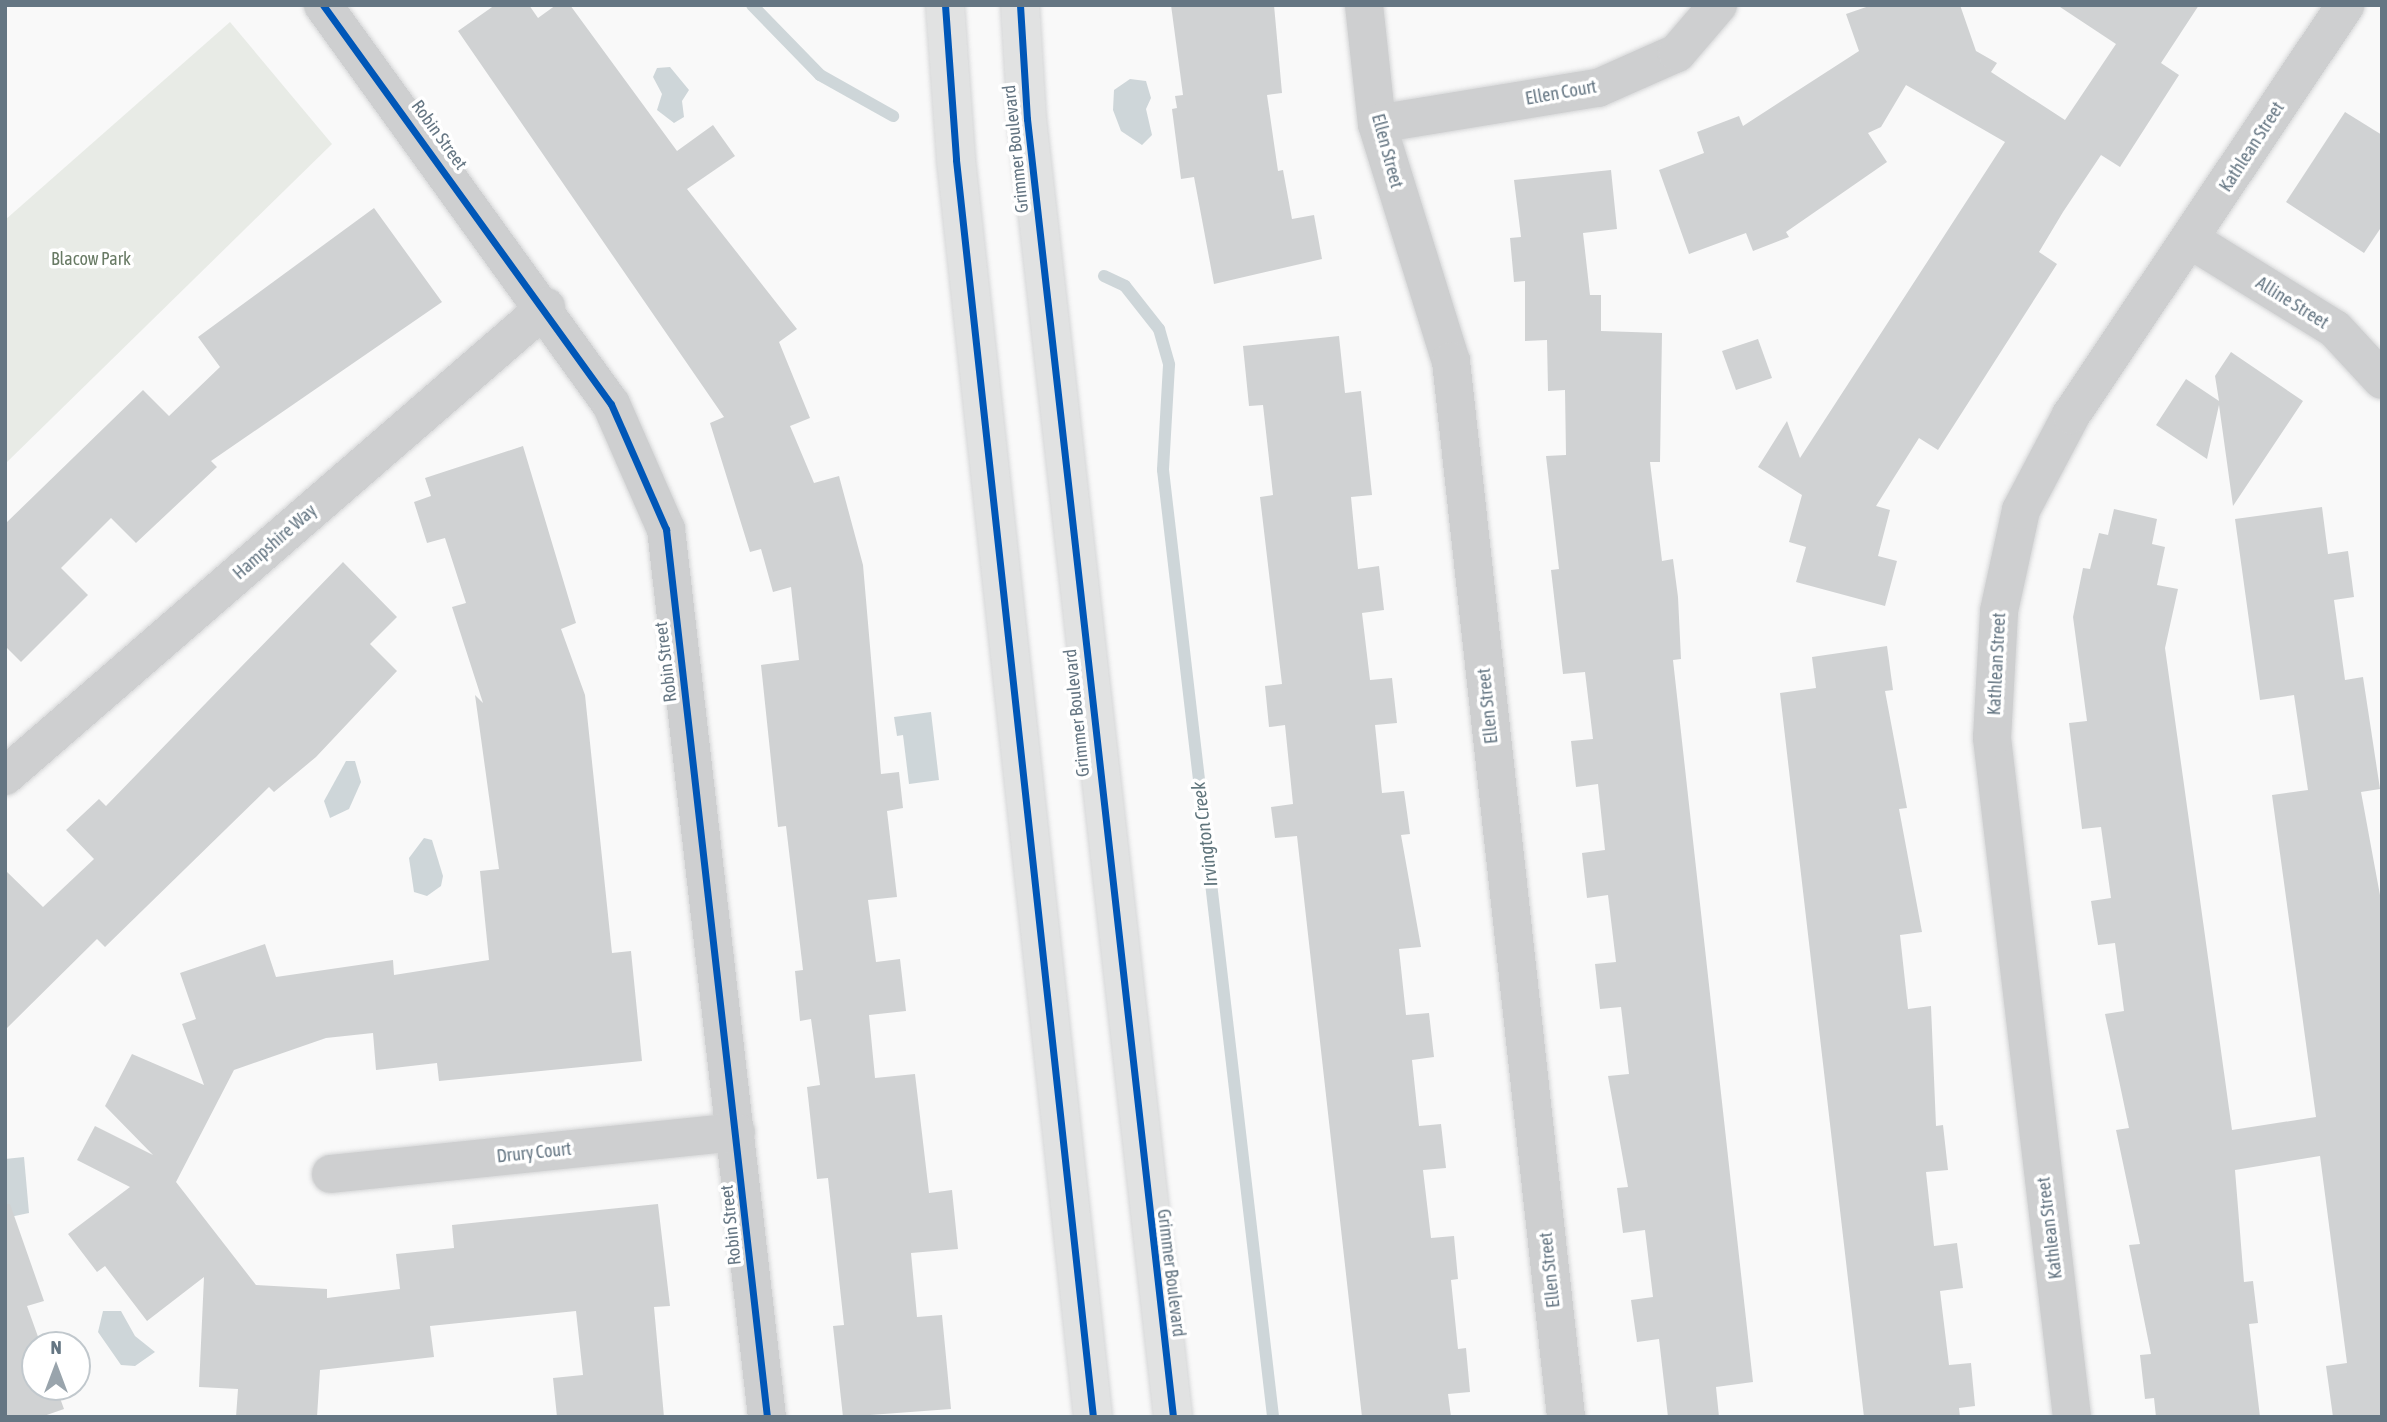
<!DOCTYPE html>
<style>
body{margin:0}
#map{position:relative;width:2387px;height:1422px;overflow:hidden;background:#f9f9f9;font-family:"Asap Condensed",sans-serif}
div>[style]{position:absolute}
[style*='--x']{left:calc(var(--x)*1px);top:calc(var(--y)*1px);width:calc(var(--w)*1px);rotate:calc(var(--a)*1deg)}
.green>*{inset:0;background:#e8ebe6}
.water>*{inset:0;background:#ced6d9}
.stream>*{height:12px;margin:-6px;padding:0 6px;transform-origin:6px;border-radius:6px;background:#ced6d9}
.building>*{inset:0;background:#d0d2d3}
.roads{filter:drop-shadow(0 0 2px #d5d6d7) drop-shadow(0 0 2px #d5d6d7)}
.street>*{height:38px;margin:-19px;padding:0 19px;transform-origin:19px;border-radius:19px;background:#cecfd0}
.secondary>*{height:38px;margin:-19px;padding:0 19px;transform-origin:19px;border-radius:19px;background:#e1e2e2}
.cycleway>*{height:7px;margin:-3.5px;padding:0 3.5px;transform-origin:3.5px;border-radius:3.5px;background:#0057b8}
span{translate:-50% -50%;white-space:nowrap;text-align:center;line-height:1.15;-webkit-text-stroke:7px #fff;paint-order:stroke}
.street-label{font-size:18px;color:#657683}
.park-label{font-size:18px;color:#687a64}
.water-label{font-size:19px;color:#60757c;font-style:italic}
.frame{position:absolute;inset:0;border:7px solid #657683;pointer-events:none}
.north{position:absolute;left:21px;top:1331px;width:70px;height:70px;box-sizing:border-box;background:#fff;border:2px solid #c1c8cd;border-radius:50%;rotate:0deg;font-size:19px;font-weight:700;line-height:28px;text-align:center;color:#657683}
.north::after{content:'';display:block;margin:auto;width:24px;height:32px;background:#99a4ac;clip-path:polygon(50% 0,100% 100%,50% 72%,0 100%)}
</style>
<div id="map">
<div class="green">
<i style="clip-path:polygon(230px 22px,332px 144px,5px 464px,5px 220px)"></i>
</div>
<div class="water">
<i style="clip-path:polygon(670px 67px,689px 90px,682px 101px,684px 117px,674px 123px,657px 110px,662px 94px,653px 77px,657px 68px)"></i>
<i style="clip-path:polygon(1130px 79px,1146px 81px,1151px 98px,1146px 109px,1152px 135px,1142px 145px,1121px 131px,1113px 110px,1114px 90px)"></i>
<i style="clip-path:polygon(931px 712px,939px 780px,909px 784px,903px 735px,897px 736px,894px 717px)"></i>
<i style="clip-path:polygon(346px 761px,355px 761px,361px 782px,349px 809px,330px 818px,324px 801px)"></i>
<i style="clip-path:polygon(424px 838px,432px 840px,443px 876px,441px 886px,427px 896px,414px 892px,409px 858px)"></i>
<i style="clip-path:polygon(24px 1157px,29px 1213px,5px 1218px,5px 1159px)"></i>
<i style="clip-path:polygon(103px 1311px,121px 1311px,135px 1336px,155px 1352px,135px 1366px,121px 1365px,98px 1332px)"></i>
</div>
<div class="stream">
<i style="--x:752;--y:5;--w:98;--a:45.8"></i>
<i style="--x:820;--y:75;--w:84;--a:29.3"></i>
<i style="--x:1104;--y:276;--w:23;--a:25"></i>
<i style="--x:1125;--y:286;--w:55;--a:51.7"></i>
<i style="--x:1159;--y:329;--w:37;--a:74"></i>
<i style="--x:1169;--y:365;--w:105;--a:93.3"></i>
<i style="--x:1163;--y:470;--w:953;--a:83.37"></i>
</div>
<div class="building">
<i style="clip-path:polygon(495px 5px,529px 5px,538px 18px,556px 5px,570px 5px,677px 151px,713px 125px,735px 156px,687px 189px,797px 329px,779px 342px,810px 418px,790px 426px,814px 483px,839px 476px,863px 565px,881px 774px,899px 772px,903px 808px,887px 811px,897px 897px,868px 900px,876px 962px,900px 959px,906px 1011px,869px 1015px,875px 1078px,915px 1074px,929px 1193px,952px 1190px,958px 1249px,911px 1253px,917px 1317px,942px 1315px,951px 1409px,843px 1417px,833px 1326px,844px 1325px,828px 1178px,817px 1179px,807px 1087px,820px 1085px,811px 1019px,800px 1021px,795px 971px,803px 970px,786px 826px,778px 827px,761px 665px,799px 660px,791px 587px,773px 592px,761px 549px,750px 552px,710px 423px,724px 417px,458px 31px)"></i>
<i style="clip-path:polygon(1171px 5px,1274px 5px,1282px 93px,1267px 95px,1278px 171px,1283px 170px,1292px 219px,1314px 215px,1322px 259px,1214px 284px,1194px 177px,1181px 179px,1172px 109px,1177px 108px,1175px 96px,1183px 95px)"></i>
<i style="clip-path:polygon(1872px 5px,1960px 5px,1976px 51px,1997px 63px,1991px 72px,2065px 120px,2116px 44px,2057px 5px,2199px 5px,2161px 63px,2179px 75px,2120px 167px,2101px 155px,2063px 212px,2039px 252px,2057px 264px,1963px 411px,1938px 450px,1919px 438px,1876px 506px,1890px 510px,1878px 556px,1897px 561px,1885px 606px,1796px 582px,1806px 547px,1789px 542px,1802px 495px,1758px 467px,1787px 421px,1800px 458px,2005px 142px,1906px 85px,1881px 127px,1868px 133px,1887px 162px,1786px 232px,1789px 237px,1753px 251px,1746px 233px,1689px 254px,1659px 170px,1704px 153px,1697px 132px,1739px 116px,1743px 126px,1859px 51px,1846px 14px)"></i>
<i style="clip-path:polygon(2345px 112px,2382px 135px,2382px 226px,2364px 253px,2286px 202px)"></i>
<i style="clip-path:polygon(1611px 170px,1617px 229px,1583px 233px,1590px 295px,1601px 295px,1601px 331px,1662px 333px,1660px 462px,1650px 462px,1662px 561px,1673px 559px,1678px 597px,1681px 659px,1673px 660px,1753px 1382px,1716px 1387px,1719px 1417px,1668px 1417px,1659px 1339px,1637px 1342px,1631px 1300px,1653px 1297px,1645px 1230px,1623px 1233px,1617px 1188px,1628px 1187px,1608px 1076px,1629px 1074px,1621px 1007px,1600px 1009px,1595px 964px,1616px 962px,1608px 895px,1587px 898px,1582px 853px,1605px 850px,1598px 784px,1576px 787px,1571px 741px,1593px 739px,1585px 672px,1563px 674px,1551px 570px,1559px 569px,1546px 456px,1566px 455px,1565px 390px,1548px 391px,1547px 340px,1525px 341px,1525px 281px,1514px 282px,1510px 238px,1521px 237px,1514px 180px)"></i>
<i style="clip-path:polygon(374px 208px,442px 302px,211px 461px,217px 467px,136px 543px,111px 518px,61px 568px,88px 595px,21px 662px,5px 646px,5px 524px,143px 390px,169px 416px,220px 367px,198px 337px)"></i>
<i style="clip-path:polygon(1339px 336px,1345px 393px,1361px 391px,1372px 495px,1351px 497px,1358px 569px,1379px 566px,1384px 610px,1362px 613px,1370px 680px,1392px 678px,1397px 723px,1375px 725px,1382px 793px,1404px 791px,1410px 834px,1401px 835px,1421px 947px,1399px 949px,1406px 1015px,1429px 1013px,1434px 1057px,1412px 1060px,1419px 1126px,1441px 1124px,1446px 1168px,1423px 1170px,1431px 1238px,1454px 1236px,1458px 1279px,1451px 1280px,1458px 1349px,1466px 1348px,1470px 1392px,1448px 1394px,1451px 1417px,1362px 1417px,1297px 836px,1275px 838px,1271px 807px,1293px 804px,1285px 725px,1269px 727px,1265px 686px,1282px 684px,1260px 497px,1273px 495px,1263px 405px,1249px 406px,1243px 346px)"></i>
<i style="clip-path:polygon(1758px 339px,1772px 378px,1736px 390px,1722px 351px)"></i>
<i style="clip-path:polygon(2231px 352px,2303px 401px,2233px 506px,2219px 405px,2207px 459px,2156px 425px,2186px 379px,2219px 401px,2215px 376px)"></i>
<i style="clip-path:polygon(523px 446px,576px 623px,561px 629px,585px 695px,612px 953px,631px 951px,642px 1061px,439px 1081px,437px 1063px,376px 1070px,373px 1033px,326px 1038px,234px 1070px,176px 1182px,256px 1285px,327px 1289px,327px 1298px,400px 1289px,396px 1254px,454px 1248px,452px 1225px,658px 1204px,670px 1306px,654px 1307px,664px 1417px,557px 1417px,553px 1378px,583px 1375px,576px 1311px,430px 1326px,434px 1357px,320px 1370px,317px 1417px,236px 1417px,238px 1389px,199px 1387px,204px 1277px,147px 1321px,105px 1266px,97px 1272px,68px 1234px,130px 1187px,77px 1160px,95px 1126px,153px 1155px,105px 1106px,132px 1054px,204px 1085px,182px 1024px,196px 1019px,180px 973px,265px 944px,276px 977px,393px 960px,394px 975px,489px 960px,480px 871px,499px 869px,475px 695px,483px 703px,452px 607px,466px 603px,445px 538px,427px 543px,414px 502px,431px 496px,425px 478px)"></i>
<i style="clip-path:polygon(2322px 507px,2328px 554px,2348px 551px,2354px 597px,2334px 600px,2345px 680px,2363px 677px,2380px 789px,2361px 792px,2382px 906px,2382px 1417px,2333px 1417px,2326px 1366px,2347px 1363px,2320px 1156px,2235px 1170px,2244px 1282px,2253px 1281px,2258px 1323px,2249px 1324px,2260px 1417px,2156px 1417px,2154px 1398px,2145px 1399px,2140px 1355px,2151px 1354px,2129px 1245px,2140px 1244px,2116px 1130px,2129px 1128px,2105px 1014px,2124px 1011px,2115px 943px,2098px 945px,2091px 901px,2111px 898px,2101px 827px,2082px 829px,2069px 723px,2087px 721px,2073px 617px,2083px 568px,2090px 569px,2099px 533px,2108px 535px,2114px 509px,2157px 519px,2152px 544px,2165px 547px,2157px 585px,2178px 589px,2165px 648px,2232px 1130px,2316px 1117px,2272px 795px,2308px 790px,2294px 695px,2260px 700px,2235px 519px)"></i>
<i style="clip-path:polygon(343px 562px,397px 617px,370px 644px,397px 671px,316px 757px,274px 792px,269px 787px,105px 947px,97px 939px,5px 1030px,5px 870px,43px 907px,94px 859px,66px 830px,99px 799px,106px 806px)"></i>
<i style="clip-path:polygon(1887px 646px,1893px 690px,1885px 691px,1907px 808px,1899px 809px,1922px 932px,1900px 935px,1908px 1009px,1931px 1006px,1936px 1126px,1943px 1125px,1948px 1170px,1926px 1172px,1934px 1246px,1957px 1243px,1963px 1288px,1940px 1291px,1949px 1365px,1971px 1363px,1975px 1406px,1959px 1408px,1960px 1417px,1864px 1417px,1780px 693px,1816px 688px,1812px 657px)"></i>
<i style="clip-path:polygon(5px 1204px,10px 1204px,44px 1301px,27px 1306px,41px 1345px,35px 1345px,35px 1387px,56px 1387px,64px 1409px,41px 1417px,5px 1417px)"></i>
</div>
<div class="roads">
<div class="street">
<i style="--x:323;--y:5;--w:492;--a:54.2"></i>
<i style="--x:611;--y:404;--w:137;--a:66.3"></i>
<i style="--x:666;--y:529;--w:894;--a:83.51"></i>
<i style="--x:1364;--y:5;--w:120;--a:83.8"></i>
<i style="--x:1377;--y:124;--w:248;--a:72.7"></i>
<i style="--x:1451;--y:361;--w:1062;--a:83.78"></i>
<i style="--x:1377;--y:124;--w:224;--a:-9.3"></i>
<i style="--x:1598;--y:88;--w:86;--a:-23.9"></i>
<i style="--x:1677;--y:53;--w:63;--a:-49.5"></i>
<i style="--x:2191;--y:240;--w:169;--a:31.7"></i>
<i style="--x:2335;--y:329;--w:69;--a:47.3"></i>
<i style="--x:5;--y:776;--w:716;--a:-40.92"></i>
<i style="--x:331;--y:1174;--w:407;--a:-5.9"></i>
<i style="--x:2072;--y:1417;--w:684;--a:-96.72"></i>
<i style="--x:1992;--y:738;--w:127;--a:-86.8"></i>
<i style="--x:1999;--y:611;--w:103;--a:-77.7"></i>
<i style="--x:2021;--y:510;--w:107;--a:-62.2"></i>
<i style="--x:2071;--y:415;--w:493;--a:-56.2"></i>
</div>
<div class="secondary">
<i style="--x:945;--y:5;--w:155;--a:85.9"></i>
<i style="--x:956;--y:160;--w:1264;--a:83.78"></i>
<i style="--x:1020;--y:5;--w:114;--a:86.5"></i>
<i style="--x:1027;--y:119;--w:1306;--a:83.58"></i>
</div>
</div>
<div class="cycleway">
<i style="--x:323;--y:5;--w:492;--a:54.2"></i>
<i style="--x:611;--y:404;--w:137;--a:66.3"></i>
<i style="--x:666;--y:529;--w:894;--a:83.51"></i>
<i style="--x:945;--y:5;--w:155;--a:85.9"></i>
<i style="--x:956;--y:160;--w:1264;--a:83.78"></i>
<i style="--x:1020;--y:5;--w:114;--a:86.5"></i>
<i style="--x:1027;--y:119;--w:1306;--a:83.58"></i>
</div>
<div class="street-label">
<span style="left:1561px;top:93px;rotate:-10deg">Ellen Court</span>
<span style="left:439px;top:135px;rotate:54deg">Robin Street</span>
<span style="left:2252px;top:147px;rotate:-57deg">Kathlean Street</span>
<span style="left:1016px;top:149px;rotate:-96deg">Grimmer Boulevard</span>
<span style="left:1387px;top:151px;rotate:75deg">Ellen Street</span>
<span style="left:2292px;top:303px;rotate:32deg">Alline Street</span>
<span style="left:275px;top:542px;rotate:-41deg">Hampshire Way</span>
<span style="left:666px;top:662px;rotate:-97deg">Robin Street</span>
<span style="left:1997px;top:664px;rotate:-87deg">Kathlean Street</span>
<span style="left:1488px;top:706px;rotate:-96deg">Ellen Street</span>
<span style="left:1077px;top:713px;rotate:-96deg">Grimmer Boulevard</span>
<span style="left:534px;top:1153px;rotate:-6deg">Drury Court</span>
<span style="left:731px;top:1225px;rotate:-96deg">Robin Street</span>
<span style="left:2050px;top:1228px;rotate:-97deg">Kathlean Street</span>
<span style="left:1550px;top:1270px;rotate:-96deg">Ellen Street</span>
<span style="left:1171px;top:1273px;rotate:83deg">Grimmer Boulevard</span>
</div>
<div class="park-label">
<span style="left:91px;top:259px">Blacow Park</span>
</div>
<div class="water-label">
<span style="left:1205px;top:834px;rotate:-97deg">Irvington Creek</span>
</div>
<div class="frame"></div>
<div class="north">N</div>
</div>
